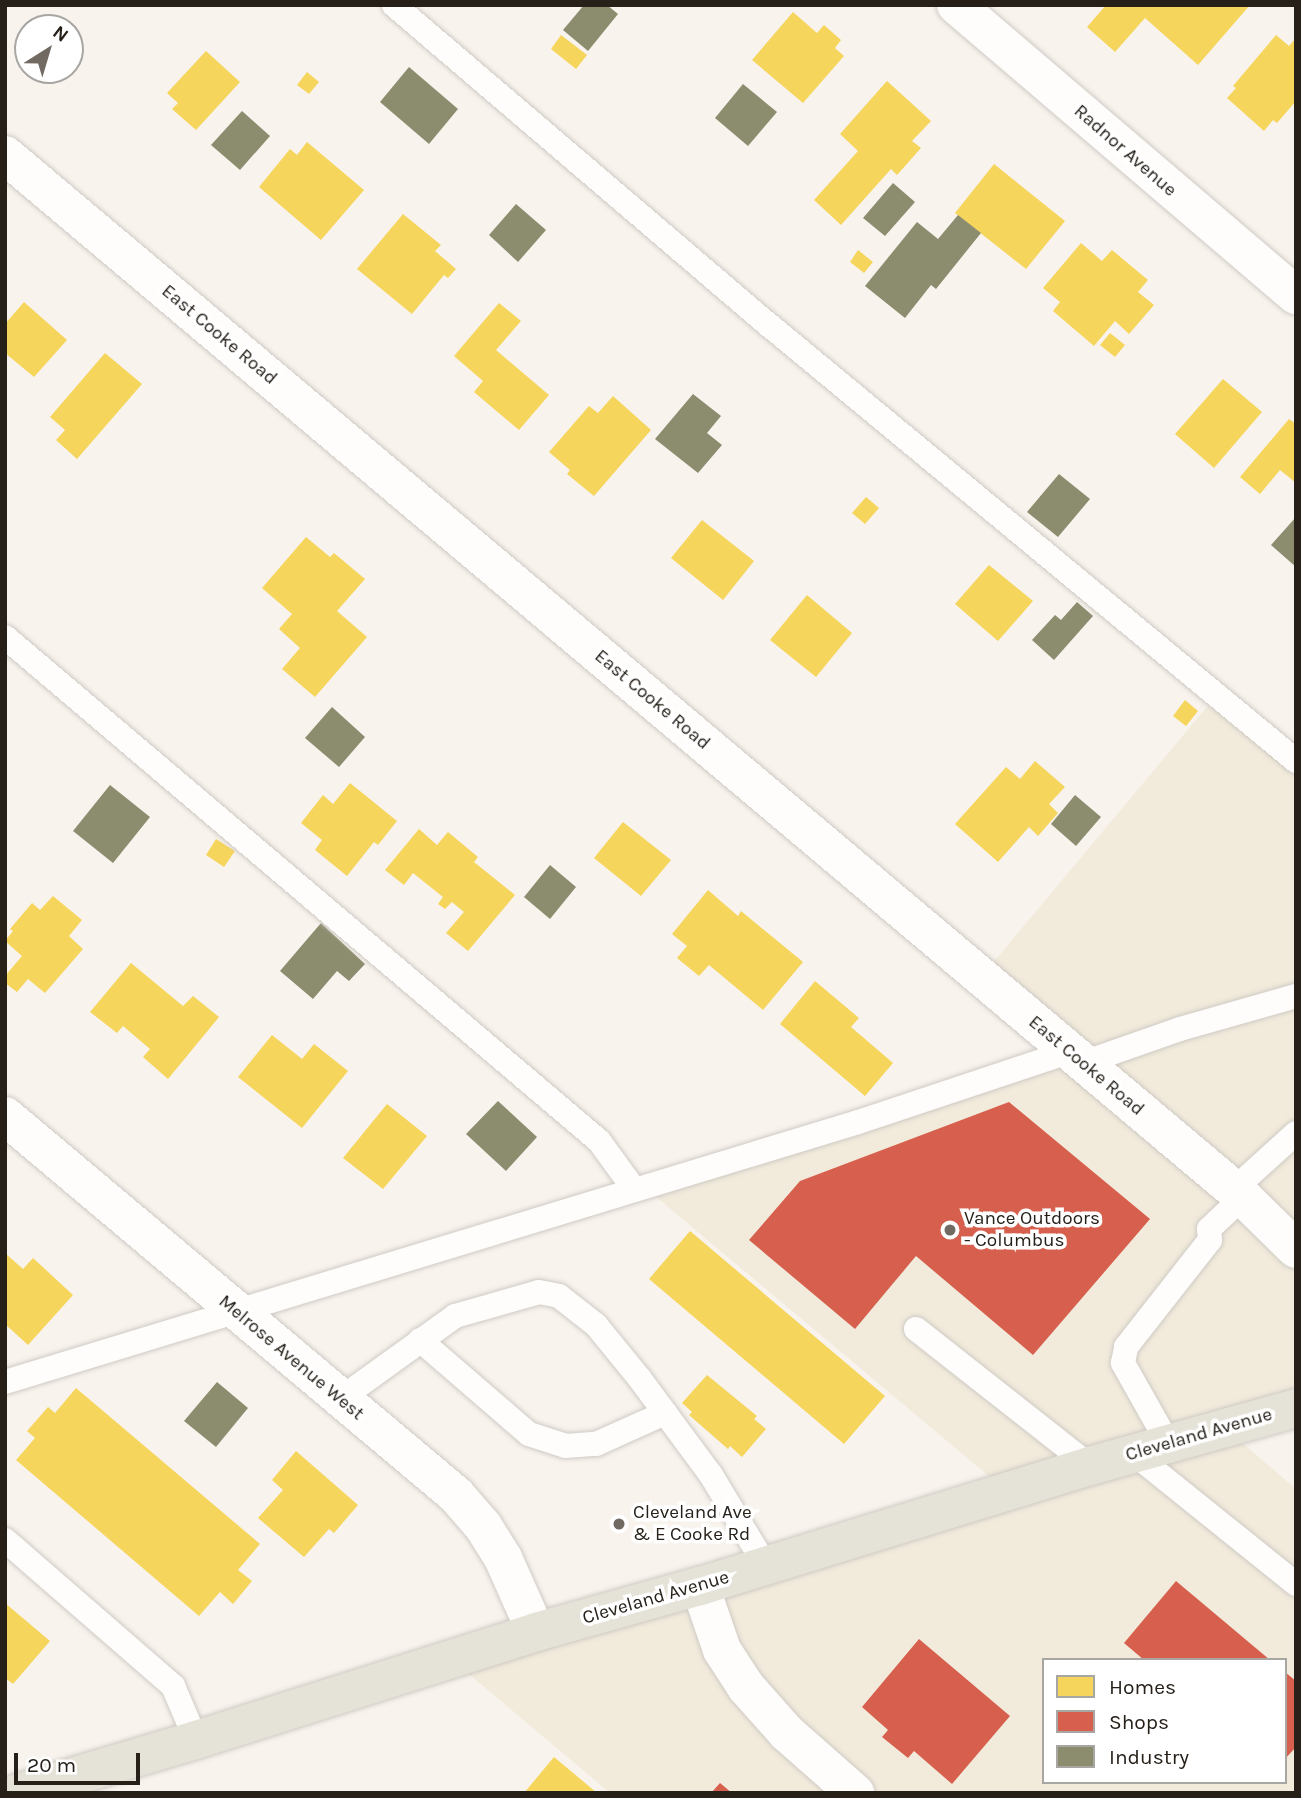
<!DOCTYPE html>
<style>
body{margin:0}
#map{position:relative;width:1301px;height:1798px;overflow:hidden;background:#f8f3ed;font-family:Karla,sans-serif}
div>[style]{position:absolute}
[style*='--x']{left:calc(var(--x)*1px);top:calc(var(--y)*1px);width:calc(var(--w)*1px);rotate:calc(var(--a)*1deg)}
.commercial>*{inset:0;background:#f2ebdc}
.homes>*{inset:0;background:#f6d55c}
.shops>*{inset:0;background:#d6604d}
.industry>*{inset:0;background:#8c8c6e}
.roads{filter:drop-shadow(0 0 2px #cfcac4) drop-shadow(0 0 2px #cfcac4)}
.lane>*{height:24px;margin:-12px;padding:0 12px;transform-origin:12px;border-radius:12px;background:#fefdfc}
.street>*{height:38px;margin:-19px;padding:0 19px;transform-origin:19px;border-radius:19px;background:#fefdfc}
.primary>*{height:38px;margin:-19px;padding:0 19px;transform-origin:19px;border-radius:19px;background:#e5e2d8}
.dots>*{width:19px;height:19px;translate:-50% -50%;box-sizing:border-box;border:4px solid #fff;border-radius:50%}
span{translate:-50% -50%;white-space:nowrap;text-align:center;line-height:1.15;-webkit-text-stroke:7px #fff;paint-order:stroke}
.street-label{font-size:19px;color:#262019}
.poi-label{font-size:19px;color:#262019}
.left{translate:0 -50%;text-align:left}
.frame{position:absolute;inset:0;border:7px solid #262019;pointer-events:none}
.legend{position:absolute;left:1042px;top:1658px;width:245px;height:126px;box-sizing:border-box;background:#fff;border:2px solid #a8a6a3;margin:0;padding:9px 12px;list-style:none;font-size:21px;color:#262019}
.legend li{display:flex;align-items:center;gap:14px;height:35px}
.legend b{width:35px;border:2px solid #a8a6a3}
.north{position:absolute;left:14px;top:14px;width:70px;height:70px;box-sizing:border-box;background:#fff;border:2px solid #a8a6a3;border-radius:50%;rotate:37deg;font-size:19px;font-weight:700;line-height:28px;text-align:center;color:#262019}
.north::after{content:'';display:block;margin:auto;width:24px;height:32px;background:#706a63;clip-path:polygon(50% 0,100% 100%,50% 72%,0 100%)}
.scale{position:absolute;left:14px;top:1753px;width:126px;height:32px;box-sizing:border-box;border:4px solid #262019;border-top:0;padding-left:9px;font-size:21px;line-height:24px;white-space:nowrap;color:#262019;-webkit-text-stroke:5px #fff;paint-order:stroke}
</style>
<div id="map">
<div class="commercial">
<i style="clip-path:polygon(evenodd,1216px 696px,1296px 761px,1296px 1414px,1232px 1434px,1296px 1489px,1296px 1793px,610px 1793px,450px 1658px,1003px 1488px,655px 1196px,1067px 1051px,981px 977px,1216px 696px,1044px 1660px,1285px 1660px,1285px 1782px,1044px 1782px,1044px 1660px)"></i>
</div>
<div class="homes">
<i style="clip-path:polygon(1106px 5px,1250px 5px,1198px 65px,1145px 18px,1115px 52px,1087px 27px)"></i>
<i style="clip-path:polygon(793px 12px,817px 33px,824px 25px,841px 40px,835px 48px,844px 56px,803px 103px,752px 60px)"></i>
<i style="clip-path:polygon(561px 35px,587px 55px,576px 69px,551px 49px)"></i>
<i style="clip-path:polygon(1276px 35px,1289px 46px,1296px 38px,1296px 101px,1277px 123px,1273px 120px,1264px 131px,1227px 98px,1236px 88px,1233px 86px)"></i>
<i style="clip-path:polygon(206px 51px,240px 82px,196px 130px,172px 109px,178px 103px,167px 93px)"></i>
<i style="clip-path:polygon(307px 72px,319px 82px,309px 94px,297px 85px)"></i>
<i style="clip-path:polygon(887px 81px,931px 121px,912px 141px,921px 148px,897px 175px,891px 169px,841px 225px,814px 200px,858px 151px,840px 134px)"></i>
<i style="clip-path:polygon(307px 142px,364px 190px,321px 240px,259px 187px,290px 149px,297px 155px)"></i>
<i style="clip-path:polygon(994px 164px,1065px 221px,1026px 269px,955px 213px)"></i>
<i style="clip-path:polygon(403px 214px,441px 245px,435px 251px,456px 269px,448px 278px,444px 275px,412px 314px,357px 269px)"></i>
<i style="clip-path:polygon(1081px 243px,1102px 261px,1112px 250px,1148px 280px,1138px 292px,1154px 305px,1129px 334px,1115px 321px,1094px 346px,1053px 311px,1060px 302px,1043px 288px)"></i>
<i style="clip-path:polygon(858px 250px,873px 262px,864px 273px,850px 262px)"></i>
<i style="clip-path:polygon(24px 302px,67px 340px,34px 377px,5px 353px,5px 324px)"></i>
<i style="clip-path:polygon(499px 303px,521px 321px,496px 350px,549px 395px,519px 430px,474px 392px,483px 381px,454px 356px)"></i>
<i style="clip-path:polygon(1110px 333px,1125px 345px,1115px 357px,1100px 345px)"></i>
<i style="clip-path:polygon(105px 353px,142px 384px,77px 459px,56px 440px,65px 430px,50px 417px)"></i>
<i style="clip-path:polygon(1223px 379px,1262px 412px,1214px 468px,1175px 434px)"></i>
<i style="clip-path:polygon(613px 396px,651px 430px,594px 496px,567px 474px,570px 470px,549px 452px,589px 406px,598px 413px)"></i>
<i style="clip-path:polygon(1289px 419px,1296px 424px,1296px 483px,1280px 470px,1260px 494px,1240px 477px)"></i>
<i style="clip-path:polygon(866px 497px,879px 508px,865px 524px,852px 513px)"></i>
<i style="clip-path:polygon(702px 520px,754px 561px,723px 600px,671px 558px)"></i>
<i style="clip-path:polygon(306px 537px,330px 557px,334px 553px,365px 579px,337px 611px,367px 637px,315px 697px,282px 669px,300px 648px,279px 629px,292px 614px,262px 588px)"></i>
<i style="clip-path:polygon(989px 565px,1033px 601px,998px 641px,955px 604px)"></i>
<i style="clip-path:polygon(807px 595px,852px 633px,816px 677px,770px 640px)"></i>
<i style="clip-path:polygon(1185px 700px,1198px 711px,1186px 726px,1173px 716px)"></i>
<i style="clip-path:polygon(1035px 761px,1065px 787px,1049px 804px,1058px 813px,1038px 836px,1029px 827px,998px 862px,955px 824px,1006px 767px,1020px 779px)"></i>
<i style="clip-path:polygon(350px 783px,397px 821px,378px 845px,374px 842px,347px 876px,315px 850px,322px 840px,301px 823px,323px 795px,333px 804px)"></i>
<i style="clip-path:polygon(623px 822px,671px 860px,641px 896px,594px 858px)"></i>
<i style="clip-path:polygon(419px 829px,437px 845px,448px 832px,478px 857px,474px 862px,515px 895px,468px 951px,446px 933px,464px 912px,452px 902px,445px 909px,438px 904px,443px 897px,413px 873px,404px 885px,385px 870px)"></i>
<i style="clip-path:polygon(216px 839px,235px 851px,224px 867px,206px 855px)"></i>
<i style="clip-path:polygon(708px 890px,738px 916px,741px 911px,803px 962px,763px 1010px,709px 965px,699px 976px,677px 958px,687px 946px,672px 934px)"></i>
<i style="clip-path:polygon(53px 896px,82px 920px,69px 936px,83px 949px,45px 993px,28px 979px,17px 992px,5px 983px,5px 976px,22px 956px,5px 941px,13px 931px,10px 929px,32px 903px,40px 910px)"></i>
<i style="clip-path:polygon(131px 963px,183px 1006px,193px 996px,219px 1017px,168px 1079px,143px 1057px,150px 1049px,123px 1026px,117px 1033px,90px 1012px)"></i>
<i style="clip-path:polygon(815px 981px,859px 1018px,851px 1027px,893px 1063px,865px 1096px,780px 1024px)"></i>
<i style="clip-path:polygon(272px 1035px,302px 1059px,314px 1044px,348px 1071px,302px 1128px,238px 1077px)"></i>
<i style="clip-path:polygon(387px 1104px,427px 1136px,383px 1189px,343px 1158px)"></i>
<i style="clip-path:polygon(690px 1231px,885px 1396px,844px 1444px,649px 1279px)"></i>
<i style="clip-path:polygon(5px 1253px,23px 1269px,33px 1258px,73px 1295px,28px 1345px,5px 1324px)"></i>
<i style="clip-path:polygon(707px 1375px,757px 1416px,754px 1419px,766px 1429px,742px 1457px,730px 1446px,728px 1449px,689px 1415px,692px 1412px,682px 1403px)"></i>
<i style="clip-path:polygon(76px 1388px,260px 1544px,238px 1570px,252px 1581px,233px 1604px,220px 1592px,199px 1616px,16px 1460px,35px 1438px,27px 1431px,48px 1407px,55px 1413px)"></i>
<i style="clip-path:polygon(296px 1451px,358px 1505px,334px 1533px,329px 1529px,304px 1557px,258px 1518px,283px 1490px,272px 1480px)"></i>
<i style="clip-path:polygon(5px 1603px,50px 1641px,13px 1684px,5px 1678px)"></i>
<i style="clip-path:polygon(554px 1757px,597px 1793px,524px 1793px)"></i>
</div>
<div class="shops">
<i style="clip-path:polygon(1009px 1102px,1150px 1219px,1033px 1355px,916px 1256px,855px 1329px,749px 1240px,800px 1181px)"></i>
<i style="clip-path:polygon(1176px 1581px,1270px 1660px,1144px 1660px,1124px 1643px)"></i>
<i style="clip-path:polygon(919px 1639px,1010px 1716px,952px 1784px,914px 1751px,908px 1758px,882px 1737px,888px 1730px,862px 1707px)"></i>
<i style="clip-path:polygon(1285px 1672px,1296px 1681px,1296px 1747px,1285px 1759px)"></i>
<i style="clip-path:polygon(720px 1783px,732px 1793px,711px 1793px)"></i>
</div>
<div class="industry">
<i style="clip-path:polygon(584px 5px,607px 5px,618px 14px,588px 51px,563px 30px)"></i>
<i style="clip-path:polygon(409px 67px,458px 109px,429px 144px,380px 102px)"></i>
<i style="clip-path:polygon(743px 84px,777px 112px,748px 146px,715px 118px)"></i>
<i style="clip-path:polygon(242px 111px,270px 136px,240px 170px,211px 145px)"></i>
<i style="clip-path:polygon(893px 183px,915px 202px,885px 236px,863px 218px)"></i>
<i style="clip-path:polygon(516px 204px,546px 230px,518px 262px,489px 235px)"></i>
<i style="clip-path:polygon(958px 215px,981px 233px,936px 289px,931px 285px,905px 318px,865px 286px,917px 222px,938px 239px)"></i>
<i style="clip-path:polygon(693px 394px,721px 416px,707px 433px,722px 445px,698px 473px,655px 439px)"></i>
<i style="clip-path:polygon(1059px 474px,1090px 499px,1058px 537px,1027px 512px)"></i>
<i style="clip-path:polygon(1296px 517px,1296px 567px,1271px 545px)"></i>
<i style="clip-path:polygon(1077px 602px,1093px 616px,1054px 660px,1032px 640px,1055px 615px,1061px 620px)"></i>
<i style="clip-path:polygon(332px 707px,365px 737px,339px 767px,305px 738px)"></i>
<i style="clip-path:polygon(110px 785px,150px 817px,113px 863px,73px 831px)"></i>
<i style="clip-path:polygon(1075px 795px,1101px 817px,1076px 846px,1051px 824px)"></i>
<i style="clip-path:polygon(550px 865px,576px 887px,550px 919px,524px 897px)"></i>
<i style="clip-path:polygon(321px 923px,365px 964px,349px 981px,337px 971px,313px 999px,280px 971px)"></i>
<i style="clip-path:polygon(498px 1101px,537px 1137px,506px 1171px,466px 1134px)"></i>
<i style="clip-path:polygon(217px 1382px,248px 1408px,216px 1447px,184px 1421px)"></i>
</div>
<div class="roads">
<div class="lane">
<i style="--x:394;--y:5;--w:493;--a:40.5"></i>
<i style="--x:769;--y:325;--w:684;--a:39.6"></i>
<i style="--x:5;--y:637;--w:779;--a:40.31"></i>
<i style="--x:599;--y:1141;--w:59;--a:53.9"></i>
<i style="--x:1083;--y:1063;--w:103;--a:-19.3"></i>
<i style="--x:1180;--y:1029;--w:121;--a:-15.9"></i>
<i style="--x:1233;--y:1190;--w:85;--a:-42.1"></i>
<i style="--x:916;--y:1329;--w:221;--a:38.2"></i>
<i style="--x:420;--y:1340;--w:144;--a:40.8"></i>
<i style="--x:529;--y:1434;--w:38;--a:18"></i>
<i style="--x:565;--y:1446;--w:31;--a:-4"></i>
<i style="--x:596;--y:1444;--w:76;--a:-24.2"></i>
<i style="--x:5;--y:1382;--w:892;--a:-16.95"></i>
<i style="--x:858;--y:1122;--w:222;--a:-18.4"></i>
<i style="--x:340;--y:1399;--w:142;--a:-35.8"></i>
<i style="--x:455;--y:1316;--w:87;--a:-15.9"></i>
<i style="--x:539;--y:1292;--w:20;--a:11"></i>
<i style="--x:559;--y:1296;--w:47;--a:38.1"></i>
<i style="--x:596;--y:1325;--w:70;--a:50.8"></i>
<i style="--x:640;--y:1379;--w:119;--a:53.5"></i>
<i style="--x:711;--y:1475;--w:106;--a:58.9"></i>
<i style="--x:1168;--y:1443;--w:92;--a:-119.4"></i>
<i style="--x:1123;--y:1363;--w:16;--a:-79"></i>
<i style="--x:1126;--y:1347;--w:136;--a:-51.9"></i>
<i style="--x:1210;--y:1240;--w:11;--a:-95"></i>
<i style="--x:1209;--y:1229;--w:47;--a:-43.3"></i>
<i style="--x:1133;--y:1453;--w:209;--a:38.8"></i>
<i style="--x:5;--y:1540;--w:223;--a:41"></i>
<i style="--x:173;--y:1686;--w:59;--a:66.9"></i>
</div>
<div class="street">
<i style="--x:956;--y:5;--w:447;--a:40.5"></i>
<i style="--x:5;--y:155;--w:1618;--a:40.09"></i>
<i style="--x:1243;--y:1197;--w:74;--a:44.5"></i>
<i style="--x:5;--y:1116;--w:589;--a:40.04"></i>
<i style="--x:456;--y:1495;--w:41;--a:48.9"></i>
<i style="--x:483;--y:1526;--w:38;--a:58"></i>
<i style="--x:503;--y:1558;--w:81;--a:66"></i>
<i style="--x:700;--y:1586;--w:68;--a:71"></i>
<i style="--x:722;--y:1650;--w:44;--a:57"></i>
<i style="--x:746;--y:1687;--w:62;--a:48.3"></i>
<i style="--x:787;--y:1733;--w:91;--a:41.4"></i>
</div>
<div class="primary">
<i style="--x:18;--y:1793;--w:186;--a:-16.6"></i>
<i style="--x:196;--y:1740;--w:357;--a:-17.6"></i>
<i style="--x:536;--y:1632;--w:170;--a:-15.7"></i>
<i style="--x:700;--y:1586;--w:408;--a:-17.1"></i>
<i style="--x:1090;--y:1466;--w:214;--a:-15.7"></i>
</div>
</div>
<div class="dots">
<i style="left:950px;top:1230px;background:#706a63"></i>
<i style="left:619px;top:1524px;background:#706a63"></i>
</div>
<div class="street-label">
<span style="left:1125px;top:151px;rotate:41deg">Radnor Avenue</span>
<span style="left:219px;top:335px;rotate:40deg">East Cooke Road</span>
<span style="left:652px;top:700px;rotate:40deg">East Cooke Road</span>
<span style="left:1086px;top:1066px;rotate:40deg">East Cooke Road</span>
<span style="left:291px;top:1358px;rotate:40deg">Melrose Avenue West</span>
<span style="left:1199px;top:1435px;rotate:-16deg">Cleveland Avenue</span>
<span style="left:656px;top:1598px;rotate:-16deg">Cleveland Avenue</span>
</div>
<div class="poi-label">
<span class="left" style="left:964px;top:1230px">Vance Outdoors<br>- Columbus</span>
<span class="left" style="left:633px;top:1524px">Cleveland Ave<br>&amp; E Cooke Rd</span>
</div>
<div class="frame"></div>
<ul class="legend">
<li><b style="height:19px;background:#f6d55c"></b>Homes</li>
<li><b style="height:19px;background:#d6604d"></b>Shops</li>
<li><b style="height:19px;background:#8c8c6e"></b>Industry</li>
</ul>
<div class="north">N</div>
<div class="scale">20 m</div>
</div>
